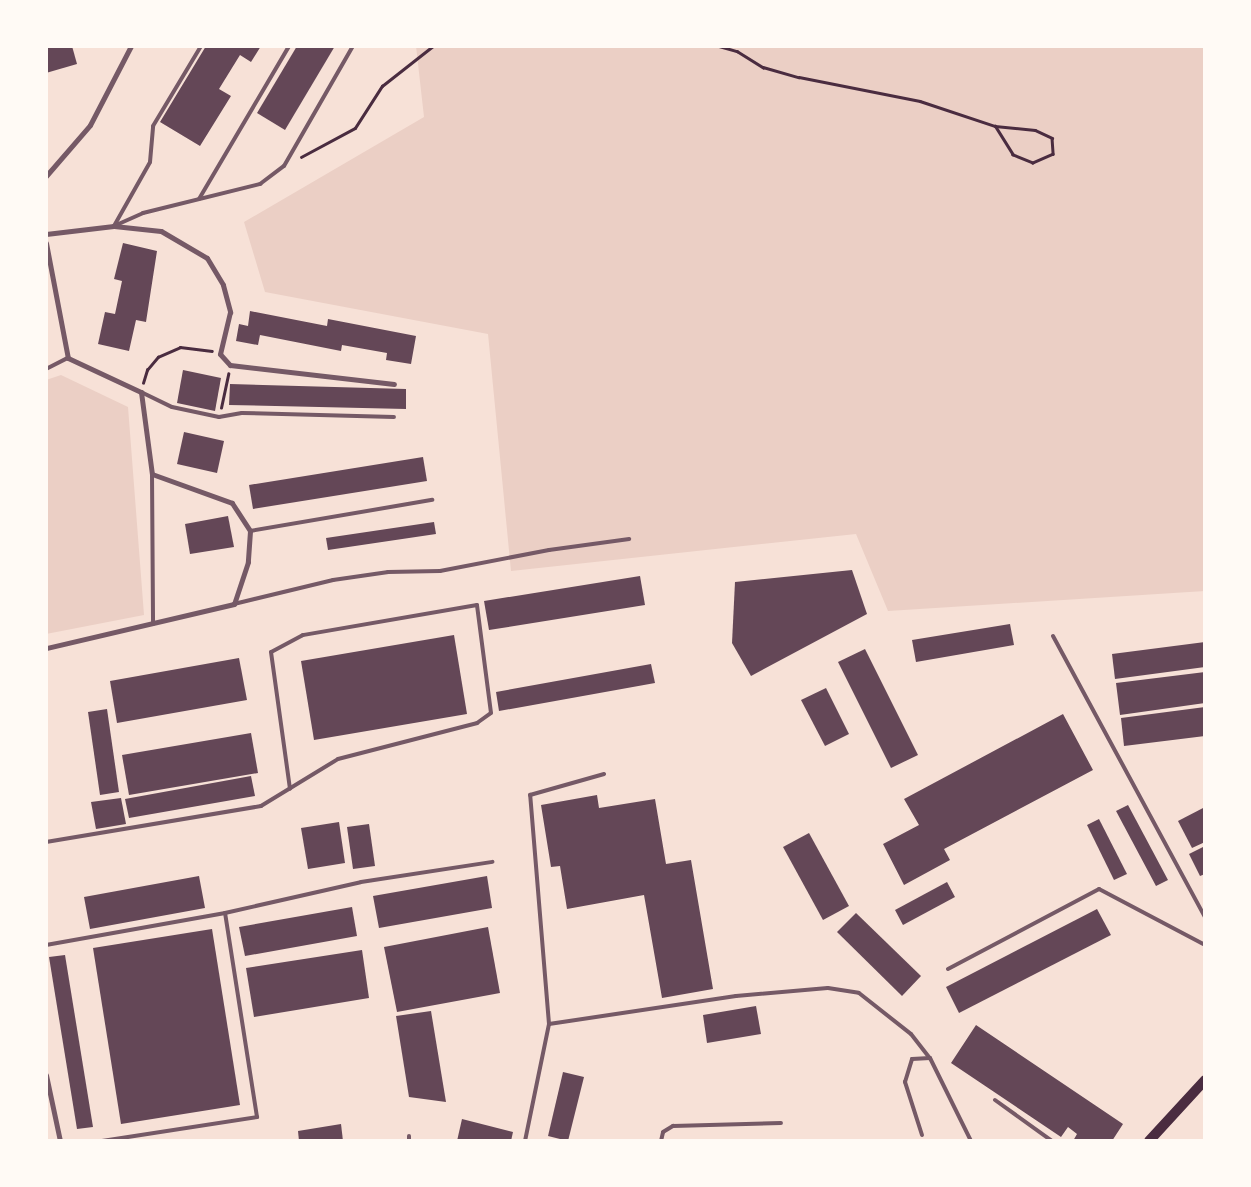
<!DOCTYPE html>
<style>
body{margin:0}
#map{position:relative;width:1251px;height:1187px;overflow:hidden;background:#f7e1d7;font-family:"Fira Sans",sans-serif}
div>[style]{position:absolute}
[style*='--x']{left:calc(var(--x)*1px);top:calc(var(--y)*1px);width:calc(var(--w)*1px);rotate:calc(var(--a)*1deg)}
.green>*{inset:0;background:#ebcfc5}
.building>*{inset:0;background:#644757}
.path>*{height:2.5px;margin:-1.25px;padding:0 1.25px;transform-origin:1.25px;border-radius:1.25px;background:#4a2c40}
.service>*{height:4px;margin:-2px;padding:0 2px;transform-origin:2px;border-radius:2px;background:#755966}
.minor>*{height:5px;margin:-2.5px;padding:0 2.5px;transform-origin:2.5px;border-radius:2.5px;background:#755966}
.secondary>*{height:10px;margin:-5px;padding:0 5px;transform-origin:5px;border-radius:5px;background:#4a2c40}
span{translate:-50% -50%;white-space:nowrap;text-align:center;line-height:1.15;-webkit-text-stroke:4.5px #fffaf5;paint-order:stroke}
.frame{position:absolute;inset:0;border:48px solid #fffaf5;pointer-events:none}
</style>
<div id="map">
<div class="green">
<i style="clip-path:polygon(416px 46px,1205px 46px,1205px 591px,888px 611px,856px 534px,511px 571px,488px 334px,265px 292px,244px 222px,424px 117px)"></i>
<i style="clip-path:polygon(61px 375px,128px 407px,144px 615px,46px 634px,46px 380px)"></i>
</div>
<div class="building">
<i style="clip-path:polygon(53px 46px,72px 46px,77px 64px,46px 73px,46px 48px)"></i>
<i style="clip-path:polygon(206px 46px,261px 46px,251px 62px,240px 55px,219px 89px,231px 96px,200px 146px,160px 122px)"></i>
<i style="clip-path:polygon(297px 46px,335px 46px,285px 130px,257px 113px)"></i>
<i style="clip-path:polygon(123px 243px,157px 251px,146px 322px,136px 320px,129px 351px,98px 344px,105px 312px,115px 314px,122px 281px,114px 279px)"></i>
<i style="clip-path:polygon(250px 311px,327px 326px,328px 319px,416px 336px,411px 364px,386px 360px,387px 353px,342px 345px,341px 351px,260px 335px,258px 345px,236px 341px,239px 324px,248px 326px)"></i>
<i style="clip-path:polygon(183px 370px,221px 378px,215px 411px,177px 403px)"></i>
<i style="clip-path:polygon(230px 384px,406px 389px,406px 409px,229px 405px)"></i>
<i style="clip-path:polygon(184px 432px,224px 441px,217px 473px,177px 464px)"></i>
<i style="clip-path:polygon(423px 457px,427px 481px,253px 509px,249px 485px)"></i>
<i style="clip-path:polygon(228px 516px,234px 547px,190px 554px,185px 524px)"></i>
<i style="clip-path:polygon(434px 522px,436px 534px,328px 550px,326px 538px)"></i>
<i style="clip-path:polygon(852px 570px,867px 614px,751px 676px,732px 643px,735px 582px)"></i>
<i style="clip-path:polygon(640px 576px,645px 605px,489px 630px,484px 601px)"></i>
<i style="clip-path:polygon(1010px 624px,1014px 645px,916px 662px,912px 640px)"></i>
<i style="clip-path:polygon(454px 635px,467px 714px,314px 740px,301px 661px)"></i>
<i style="clip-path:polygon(1205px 642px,1205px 667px,1115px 679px,1112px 654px)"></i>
<i style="clip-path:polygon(865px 649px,918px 755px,891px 768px,838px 662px)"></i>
<i style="clip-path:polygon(239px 658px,247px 700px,117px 723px,110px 681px)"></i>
<i style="clip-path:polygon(651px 664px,655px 683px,499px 711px,496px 692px)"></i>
<i style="clip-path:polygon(1205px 672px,1205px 703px,1120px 715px,1116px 683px)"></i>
<i style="clip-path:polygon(826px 688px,849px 734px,825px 746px,801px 700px)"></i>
<i style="clip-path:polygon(1205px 707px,1205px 736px,1124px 746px,1121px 718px)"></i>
<i style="clip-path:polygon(107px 709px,119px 792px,100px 795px,88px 712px)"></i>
<i style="clip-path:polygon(1063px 714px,1093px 770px,944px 849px,950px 860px,904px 885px,883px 844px,919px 825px,904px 799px)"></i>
<i style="clip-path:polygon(251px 733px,258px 773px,129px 795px,122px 755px)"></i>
<i style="clip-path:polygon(251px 776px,255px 796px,129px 818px,125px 799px)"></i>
<i style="clip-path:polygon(597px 795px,599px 808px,655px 799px,666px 864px,691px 860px,713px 989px,662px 998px,644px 895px,567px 909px,560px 866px,551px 867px,541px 805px)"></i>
<i style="clip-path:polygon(121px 798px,126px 824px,96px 829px,91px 802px)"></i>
<i style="clip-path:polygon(1128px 805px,1168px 880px,1156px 886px,1116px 811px)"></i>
<i style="clip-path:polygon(1205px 807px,1205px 842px,1192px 848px,1178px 821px)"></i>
<i style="clip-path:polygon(1099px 819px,1127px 874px,1114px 880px,1087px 825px)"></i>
<i style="clip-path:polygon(339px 822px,345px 863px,308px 869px,301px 828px)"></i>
<i style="clip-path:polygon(369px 824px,375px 866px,353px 869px,347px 827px)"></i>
<i style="clip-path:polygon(809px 833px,849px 906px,823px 920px,783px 847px)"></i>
<i style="clip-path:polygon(1205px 846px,1205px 874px,1200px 876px,1189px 854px)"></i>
<i style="clip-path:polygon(199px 876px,205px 908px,90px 929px,84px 897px)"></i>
<i style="clip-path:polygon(487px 876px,492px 908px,379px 928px,373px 896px)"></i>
<i style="clip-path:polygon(947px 882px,955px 897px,903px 925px,895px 910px)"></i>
<i style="clip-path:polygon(352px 907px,357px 936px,245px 956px,239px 927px)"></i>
<i style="clip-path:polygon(1097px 909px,1111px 935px,959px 1013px,946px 987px)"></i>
<i style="clip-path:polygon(856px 913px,921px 976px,902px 996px,837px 932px)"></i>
<i style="clip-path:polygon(488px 927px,500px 993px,397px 1012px,384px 947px)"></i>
<i style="clip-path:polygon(212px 929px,240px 1105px,121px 1124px,93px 948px)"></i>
<i style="clip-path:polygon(362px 950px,369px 998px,254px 1017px,246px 968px)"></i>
<i style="clip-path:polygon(65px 955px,93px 1127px,77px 1129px,49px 957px)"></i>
<i style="clip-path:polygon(756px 1006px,761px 1034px,707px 1043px,703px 1015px)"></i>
<i style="clip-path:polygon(431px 1011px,446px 1102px,409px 1097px,396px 1016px)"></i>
<i style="clip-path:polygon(976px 1025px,1123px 1124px,1112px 1141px,1073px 1141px,1077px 1134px,1068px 1127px,1061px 1137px,951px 1063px)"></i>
<i style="clip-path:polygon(563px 1072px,584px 1077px,568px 1141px,548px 1136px)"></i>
<i style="clip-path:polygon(462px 1119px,513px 1132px,511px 1141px,457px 1141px)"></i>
<i style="clip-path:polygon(341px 1124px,343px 1141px,299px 1141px,298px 1131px)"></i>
</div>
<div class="path">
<i style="--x:719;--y:46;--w:19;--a:16"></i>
<i style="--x:737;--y:51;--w:31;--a:32"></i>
<i style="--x:763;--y:67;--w:37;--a:16"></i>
<i style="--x:799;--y:77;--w:123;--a:11.2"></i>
<i style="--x:920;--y:101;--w:79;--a:18.4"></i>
<i style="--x:995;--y:126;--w:40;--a:5.7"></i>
<i style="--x:1035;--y:130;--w:19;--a:25"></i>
<i style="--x:1052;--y:138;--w:16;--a:86"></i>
<i style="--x:1053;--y:154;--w:22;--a:156"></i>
<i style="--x:1033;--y:163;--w:22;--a:-158"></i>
<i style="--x:1013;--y:155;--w:34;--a:-122"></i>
<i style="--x:301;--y:157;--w:61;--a:-28.2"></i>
<i style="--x:355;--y:128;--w:50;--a:-57.3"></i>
<i style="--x:382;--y:86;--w:65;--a:-38.1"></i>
<i style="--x:143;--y:383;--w:14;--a:-73"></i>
<i style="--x:147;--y:370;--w:17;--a:-50"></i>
<i style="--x:158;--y:357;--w:24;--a:-24"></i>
<i style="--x:180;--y:347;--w:32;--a:7"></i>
<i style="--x:221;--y:408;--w:35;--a:-78"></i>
</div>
<div class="service">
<i style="--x:199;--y:199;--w:178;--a:-59.5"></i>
<i style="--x:114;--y:226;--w:32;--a:-24"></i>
<i style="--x:143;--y:213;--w:121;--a:-13.9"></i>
<i style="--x:260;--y:184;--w:30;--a:-37"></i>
<i style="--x:284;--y:166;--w:138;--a:-60.1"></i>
<i style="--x:114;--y:226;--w:73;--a:-60.6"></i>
<i style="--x:150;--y:162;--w:36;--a:-85"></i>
<i style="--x:153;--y:126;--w:93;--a:-59"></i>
<i style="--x:46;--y:369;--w:25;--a:-27"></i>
<i style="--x:141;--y:392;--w:34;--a:26"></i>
<i style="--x:172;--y:407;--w:48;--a:12"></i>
<i style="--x:219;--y:417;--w:23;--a:-10"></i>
<i style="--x:242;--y:413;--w:152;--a:1.5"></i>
<i style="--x:152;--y:474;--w:150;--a:89.6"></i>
<i style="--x:250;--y:531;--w:185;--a:-9.7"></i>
<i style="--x:234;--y:604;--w:102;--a:-13.6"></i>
<i style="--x:333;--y:580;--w:56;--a:-8.3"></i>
<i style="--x:388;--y:572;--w:52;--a:-1.1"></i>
<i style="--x:440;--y:571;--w:111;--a:-10.9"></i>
<i style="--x:549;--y:550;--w:81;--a:-7.8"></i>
<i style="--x:1053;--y:636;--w:319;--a:61.6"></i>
<i style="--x:46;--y:842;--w:218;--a:-9.5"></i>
<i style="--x:261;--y:806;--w:90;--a:-31.4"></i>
<i style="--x:338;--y:759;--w:144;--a:-14.5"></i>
<i style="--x:477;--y:723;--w:17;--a:-36"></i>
<i style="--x:491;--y:713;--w:109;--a:-97.4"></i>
<i style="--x:477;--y:605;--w:177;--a:170.2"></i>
<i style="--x:303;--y:635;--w:36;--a:152"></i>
<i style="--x:271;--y:652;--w:138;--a:82.1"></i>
<i style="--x:46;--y:945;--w:182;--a:-10.1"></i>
<i style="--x:225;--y:913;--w:139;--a:-12.8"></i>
<i style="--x:361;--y:882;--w:133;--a:-8.7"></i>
<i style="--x:948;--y:969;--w:171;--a:-27.9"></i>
<i style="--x:1099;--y:889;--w:120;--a:27.8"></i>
<i style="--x:549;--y:1024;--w:189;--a:-8.5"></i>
<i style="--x:736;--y:996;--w:92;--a:-5"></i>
<i style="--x:828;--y:988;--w:31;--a:9"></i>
<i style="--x:859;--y:993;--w:66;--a:38.3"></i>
<i style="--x:911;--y:1034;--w:31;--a:52"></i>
<i style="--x:995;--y:1100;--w:70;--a:35.7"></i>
<i style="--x:922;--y:1135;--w:56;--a:-107.8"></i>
<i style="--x:905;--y:1082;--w:24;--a:-73"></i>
<i style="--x:912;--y:1059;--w:18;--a:-3"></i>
<i style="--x:930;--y:1058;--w:93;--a:63.7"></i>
<i style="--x:102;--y:1141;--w:157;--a:-8.8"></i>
<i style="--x:257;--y:1117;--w:206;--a:-98.9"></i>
<i style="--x:409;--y:1141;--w:5;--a:-90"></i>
<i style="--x:525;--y:1141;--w:119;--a:-78.4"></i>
<i style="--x:549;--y:1024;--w:230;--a:-94.7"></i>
<i style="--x:530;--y:795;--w:77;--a:-15.8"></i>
<i style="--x:661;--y:1141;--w:9;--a:-77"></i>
<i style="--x:663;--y:1132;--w:12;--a:-31"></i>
<i style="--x:673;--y:1126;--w:108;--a:-1.6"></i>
</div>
<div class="minor">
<i style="--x:46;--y:176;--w:67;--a:-49.2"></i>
<i style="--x:90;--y:125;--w:89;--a:-62.6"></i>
<i style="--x:46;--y:234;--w:68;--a:-6.7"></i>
<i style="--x:114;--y:226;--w:47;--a:6.1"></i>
<i style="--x:161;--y:231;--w:53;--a:30.4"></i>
<i style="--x:207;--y:258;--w:31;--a:59"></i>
<i style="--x:223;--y:285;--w:28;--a:75"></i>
<i style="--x:230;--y:312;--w:43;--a:103.4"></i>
<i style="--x:220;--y:354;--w:15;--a:48"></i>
<i style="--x:230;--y:365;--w:165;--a:6.6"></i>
<i style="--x:46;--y:243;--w:117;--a:79.2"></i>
<i style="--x:68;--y:358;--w:81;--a:25"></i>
<i style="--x:141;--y:392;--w:83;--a:82.4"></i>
<i style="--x:152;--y:474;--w:85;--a:19.9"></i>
<i style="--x:232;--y:503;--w:33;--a:57"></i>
<i style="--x:250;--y:531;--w:31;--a:94"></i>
<i style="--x:248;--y:562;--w:44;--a:108.4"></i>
<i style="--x:234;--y:604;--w:193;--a:166.8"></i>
<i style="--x:46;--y:1075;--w:67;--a:78"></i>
</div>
<div class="secondary">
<i style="--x:1149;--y:1141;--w:83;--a:-47.4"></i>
</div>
<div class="frame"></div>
</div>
